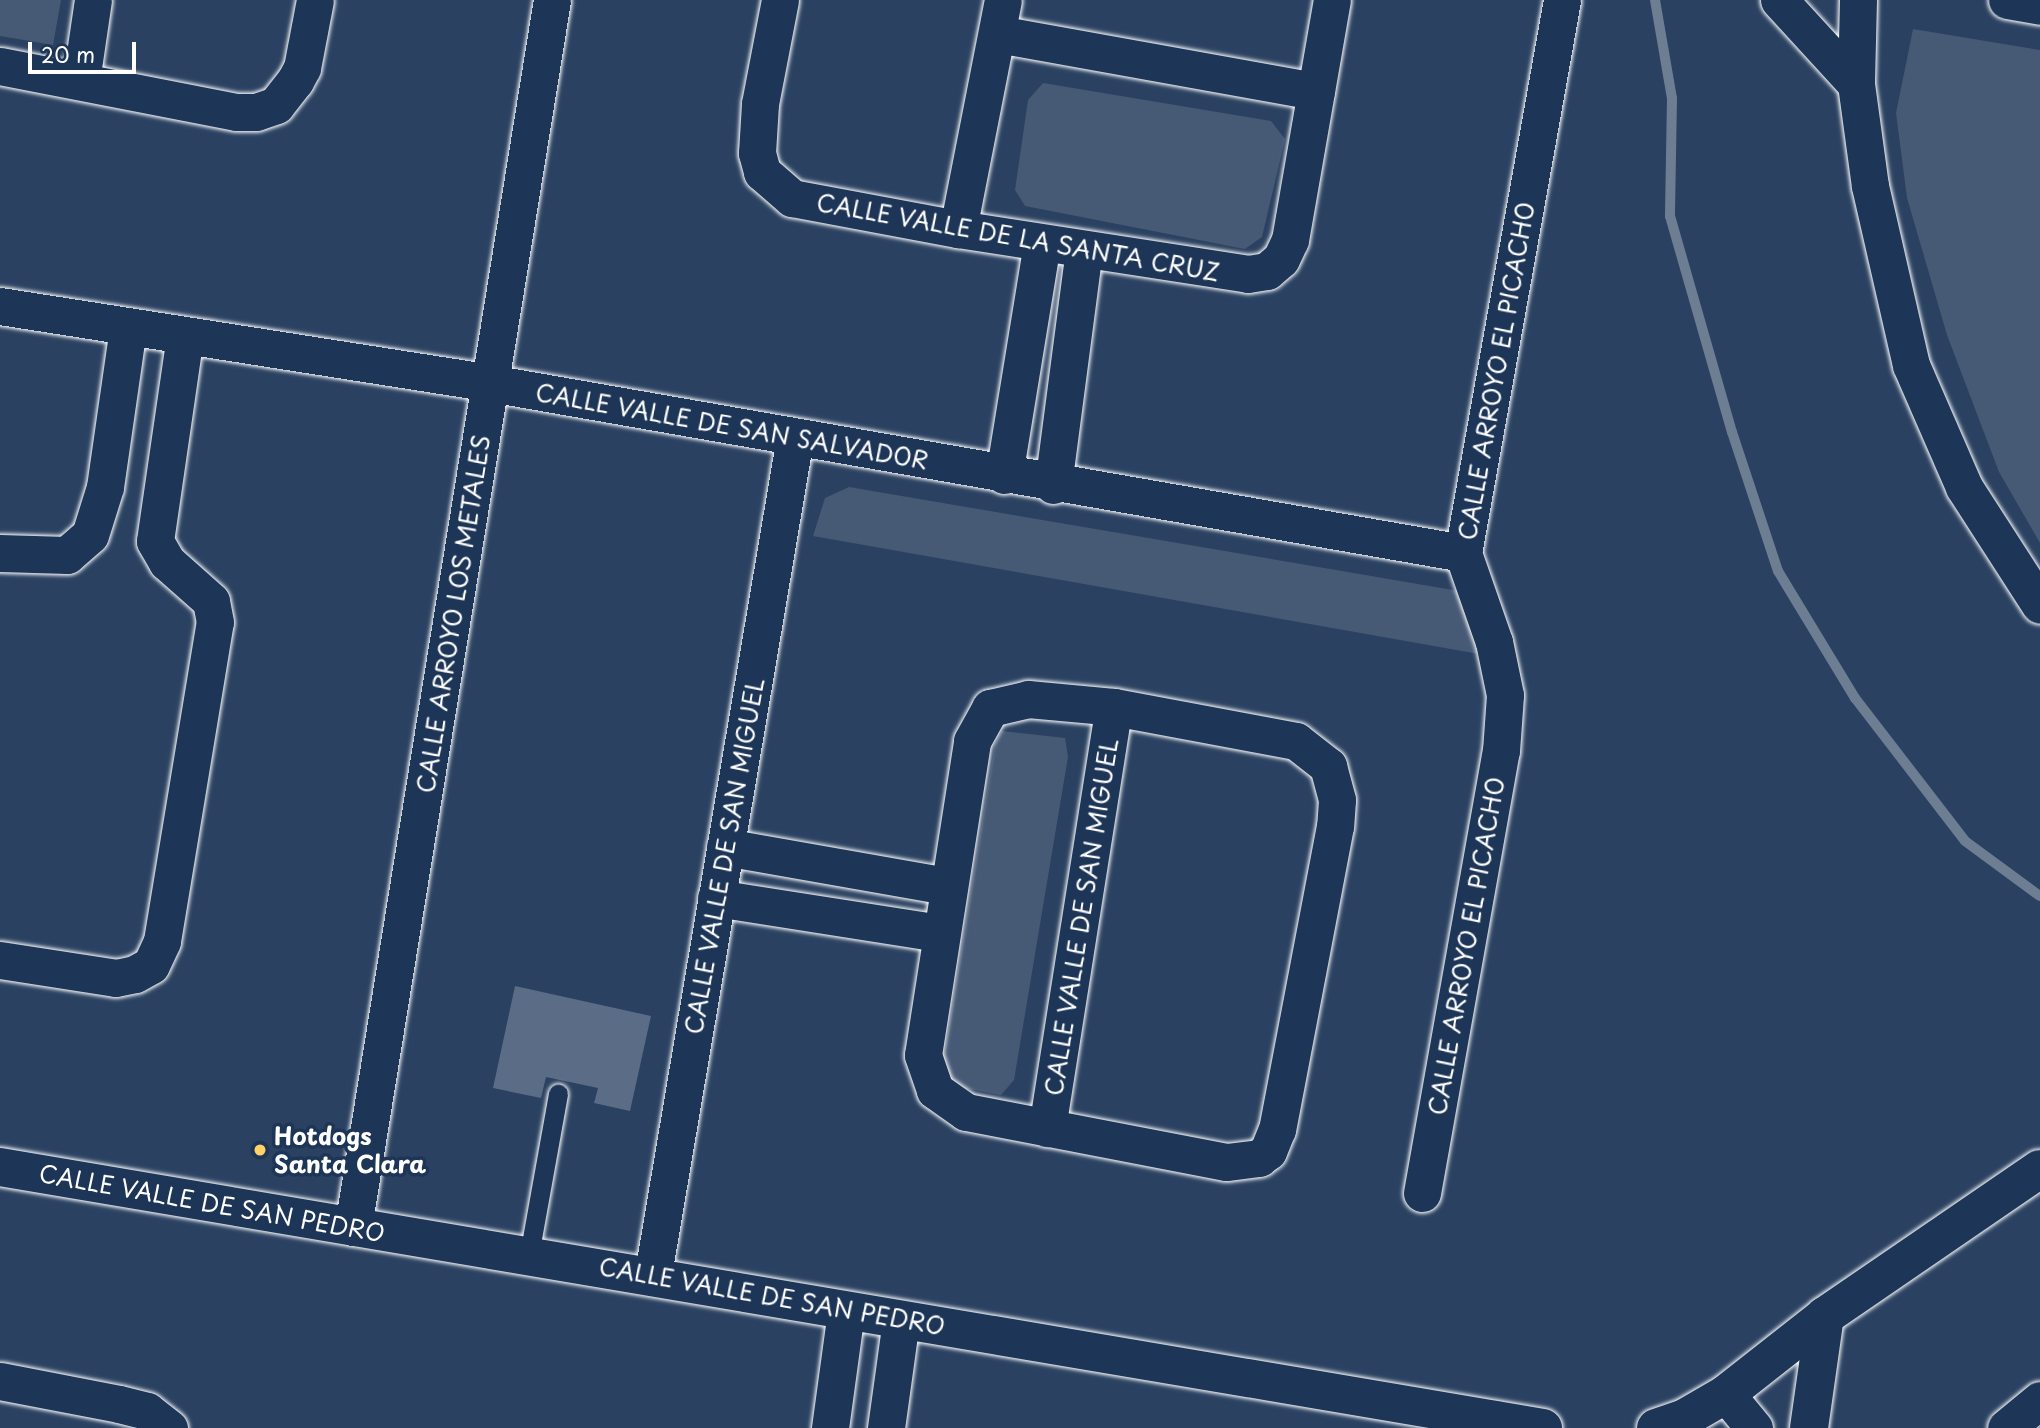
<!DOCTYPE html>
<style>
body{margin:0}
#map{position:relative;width:2040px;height:1428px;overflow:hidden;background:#2a4161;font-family:"Playpen Sans",sans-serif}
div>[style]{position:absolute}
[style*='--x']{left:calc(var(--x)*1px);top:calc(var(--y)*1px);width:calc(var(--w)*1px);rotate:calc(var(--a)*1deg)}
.green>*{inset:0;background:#465975}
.stream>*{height:10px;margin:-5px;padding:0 5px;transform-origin:5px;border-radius:5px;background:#6d7d92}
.building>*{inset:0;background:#5b6c86}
.roads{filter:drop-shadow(0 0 2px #fff) drop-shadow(0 0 2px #fff)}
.lane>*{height:19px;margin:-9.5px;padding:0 9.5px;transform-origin:9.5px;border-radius:9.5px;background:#1d3557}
.street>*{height:37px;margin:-18.5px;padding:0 18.5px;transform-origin:18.5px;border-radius:18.5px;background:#1d3557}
.secondary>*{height:38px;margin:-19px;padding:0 19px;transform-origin:19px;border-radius:19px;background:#1d3557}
.dots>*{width:19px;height:19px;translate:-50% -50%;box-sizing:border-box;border:4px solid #1d3557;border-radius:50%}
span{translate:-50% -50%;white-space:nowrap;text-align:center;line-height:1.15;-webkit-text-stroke:7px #1d3557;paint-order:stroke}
.street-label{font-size:24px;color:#fff}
.poi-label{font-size:24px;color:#fff;font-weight:700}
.left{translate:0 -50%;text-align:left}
.scale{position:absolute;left:28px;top:42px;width:108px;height:32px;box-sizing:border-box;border:4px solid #fff;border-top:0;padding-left:9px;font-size:21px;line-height:24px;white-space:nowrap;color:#fff;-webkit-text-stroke:5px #1d3557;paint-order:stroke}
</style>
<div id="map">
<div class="green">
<i style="clip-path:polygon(0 0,61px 0,53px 45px,0 36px)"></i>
<i style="clip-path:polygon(1913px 29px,2040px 50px,2040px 543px,1999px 472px,1947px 335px,1907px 198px,1896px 113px)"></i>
<i style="clip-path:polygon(1043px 83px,1271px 121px,1285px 139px,1262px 237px,1245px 249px,1025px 206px,1015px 190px,1028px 100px)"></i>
<i style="clip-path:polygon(849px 487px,1500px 598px,1479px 654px,813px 536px,825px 498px)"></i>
<i style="clip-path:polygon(1002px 731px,1065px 738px,1068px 757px,1014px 1080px,1001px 1095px,954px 1086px,942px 1069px,995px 744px)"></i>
</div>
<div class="stream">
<i style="--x:1655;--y:0;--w:99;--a:80.2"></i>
<i style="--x:1672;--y:98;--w:118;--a:91"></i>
<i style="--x:1670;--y:216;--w:225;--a:74"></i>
<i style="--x:1732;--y:432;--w:146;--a:71.7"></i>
<i style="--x:1778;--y:571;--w:149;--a:58.8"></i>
<i style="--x:1855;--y:698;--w:180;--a:52.4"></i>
<i style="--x:1965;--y:841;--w:93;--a:36.3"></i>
</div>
<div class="building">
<i style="clip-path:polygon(515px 986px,651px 1016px,630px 1111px,594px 1103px,598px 1088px,546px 1077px,541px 1098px,493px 1088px)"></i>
</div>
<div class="roads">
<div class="lane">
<i style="--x:529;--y:1255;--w:164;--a:-79.8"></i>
</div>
<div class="street">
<i style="--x:780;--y:0;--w:106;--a:100.9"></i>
<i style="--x:760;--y:104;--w:49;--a:93.5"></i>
<i style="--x:757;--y:153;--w:20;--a:75"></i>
<i style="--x:762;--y:172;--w:40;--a:41"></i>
<i style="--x:792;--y:198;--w:169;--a:10.6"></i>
<i style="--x:958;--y:229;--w:293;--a:8.8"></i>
<i style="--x:1248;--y:274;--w:19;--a:-9"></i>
<i style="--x:1267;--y:271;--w:18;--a:-41"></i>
<i style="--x:1281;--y:259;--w:21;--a:-65"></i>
<i style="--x:1290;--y:240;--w:244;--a:-80.1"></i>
<i style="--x:1779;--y:0;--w:114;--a:47.5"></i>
<i style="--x:1858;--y:0;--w:84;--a:91.4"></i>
<i style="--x:1856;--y:84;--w:103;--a:82.2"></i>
<i style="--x:1870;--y:186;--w:184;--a:77.1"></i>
<i style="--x:1911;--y:365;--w:133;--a:66.5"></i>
<i style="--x:1964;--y:487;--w:140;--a:57.2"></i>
<i style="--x:2007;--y:0;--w:34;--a:10"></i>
<i style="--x:998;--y:34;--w:323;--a:10.2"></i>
<i style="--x:0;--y:66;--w:240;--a:11"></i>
<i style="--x:236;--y:112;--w:20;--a:0"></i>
<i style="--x:256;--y:112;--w:21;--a:-19"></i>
<i style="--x:276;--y:105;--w:31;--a:-52"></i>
<i style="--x:295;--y:81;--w:15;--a:-62"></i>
<i style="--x:302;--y:68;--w:69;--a:-79.2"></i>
<i style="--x:81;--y:81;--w:82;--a:-81.6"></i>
<i style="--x:958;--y:229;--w:233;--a:-78.9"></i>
<i style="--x:0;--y:306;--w:496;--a:8.9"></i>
<i style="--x:490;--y:383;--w:988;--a:9.91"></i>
<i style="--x:1004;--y:475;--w:235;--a:-80.7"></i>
<i style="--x:1053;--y:485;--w:237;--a:-82.5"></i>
<i style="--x:0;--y:553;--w:67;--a:1.7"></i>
<i style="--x:67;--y:555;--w:30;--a:-41"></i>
<i style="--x:90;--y:535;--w:50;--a:-72.6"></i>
<i style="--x:105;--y:487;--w:161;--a:-81.8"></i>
<i style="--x:1028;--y:699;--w:86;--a:5.3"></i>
<i style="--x:1114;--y:707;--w:185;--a:10.6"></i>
<i style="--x:1296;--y:741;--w:41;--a:38"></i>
<i style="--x:1328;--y:766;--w:35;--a:75"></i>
<i style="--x:1337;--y:800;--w:26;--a:94"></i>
<i style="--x:1335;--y:826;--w:309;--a:100.8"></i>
<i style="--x:1277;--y:1129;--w:24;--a:112"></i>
<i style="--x:1268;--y:1151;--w:11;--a:142"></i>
<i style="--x:1259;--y:1158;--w:33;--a:173"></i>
<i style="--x:1226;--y:1162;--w:265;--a:-169.1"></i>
<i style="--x:966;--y:1112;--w:38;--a:-145"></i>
<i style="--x:935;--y:1090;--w:37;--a:-109"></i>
<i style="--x:923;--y:1055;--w:318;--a:-81.1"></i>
<i style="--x:972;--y:741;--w:38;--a:-61"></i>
<i style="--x:990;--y:708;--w:39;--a:-13"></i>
<i style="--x:725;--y:847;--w:225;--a:10"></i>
<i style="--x:716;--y:898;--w:227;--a:8.9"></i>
<i style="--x:0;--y:960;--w:117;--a:8.8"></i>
<i style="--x:116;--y:978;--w:19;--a:-12"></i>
<i style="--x:135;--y:974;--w:18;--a:-29"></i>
<i style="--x:151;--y:965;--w:26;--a:-65"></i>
<i style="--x:162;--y:941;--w:323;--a:-80.6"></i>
<i style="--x:215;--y:622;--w:21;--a:-101"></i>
<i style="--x:211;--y:601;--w:59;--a:-138.4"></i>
<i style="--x:167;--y:562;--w:24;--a:-120"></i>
<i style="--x:155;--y:541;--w:207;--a:-81.7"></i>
<i style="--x:1047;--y:1128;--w:426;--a:-81"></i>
<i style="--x:1422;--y:1193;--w:449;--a:-79.9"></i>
<i style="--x:1501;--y:751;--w:56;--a:-85.9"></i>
<i style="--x:1505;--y:695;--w:54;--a:-101.7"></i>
<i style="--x:1494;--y:642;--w:94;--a:-109.2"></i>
<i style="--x:1463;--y:553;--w:562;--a:-79.85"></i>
<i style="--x:353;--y:1227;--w:1243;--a:-80.79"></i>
<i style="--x:653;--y:1274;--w:849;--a:-80.37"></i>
<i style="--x:0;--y:1381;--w:121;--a:10.9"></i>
<i style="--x:119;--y:1404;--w:29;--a:14"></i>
<i style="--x:147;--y:1411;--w:28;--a:38"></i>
<i style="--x:1726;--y:1394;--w:44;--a:50.5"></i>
<i style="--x:830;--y:1428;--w:118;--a:-82.2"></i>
<i style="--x:886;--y:1428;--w:109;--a:-82.1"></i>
<i style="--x:2006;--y:1428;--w:44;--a:-39.5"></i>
</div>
<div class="secondary">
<i style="--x:0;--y:1167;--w:1565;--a:9.6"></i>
<i style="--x:1656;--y:1428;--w:31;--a:-19"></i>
<i style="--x:1685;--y:1418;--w:48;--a:-30.3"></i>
<i style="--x:1726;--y:1394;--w:126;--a:-38.2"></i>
<i style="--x:1825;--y:1316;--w:260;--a:-34.4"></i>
<i style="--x:1809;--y:1428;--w:113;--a:-81.9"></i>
</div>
</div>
<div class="dots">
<i style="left:260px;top:1150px;background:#ffd166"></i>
</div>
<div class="street-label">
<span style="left:1018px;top:237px;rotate:10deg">CALLE VALLE DE LA SANTA CRUZ</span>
<span style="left:1496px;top:371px;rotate:-80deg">CALLE ARROYO EL PICACHO</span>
<span style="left:732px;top:426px;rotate:10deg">CALLE VALLE DE SAN SALVADOR</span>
<span style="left:453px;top:614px;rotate:-81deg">CALLE ARROYO LOS METALES</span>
<span style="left:724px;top:856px;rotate:-80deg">CALLE VALLE DE SAN MIGUEL</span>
<span style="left:1081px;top:917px;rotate:-81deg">CALLE VALLE DE SAN MIGUEL</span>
<span style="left:1466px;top:946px;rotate:-80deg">CALLE ARROYO EL PICACHO</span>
<span style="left:212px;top:1203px;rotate:10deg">CALLE VALLE DE SAN PEDRO</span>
<span style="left:772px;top:1296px;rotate:10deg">CALLE VALLE DE SAN PEDRO</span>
</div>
<div class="poi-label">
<span class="left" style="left:274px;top:1150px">Hotdogs<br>Santa Clara</span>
</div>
<div class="scale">20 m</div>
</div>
